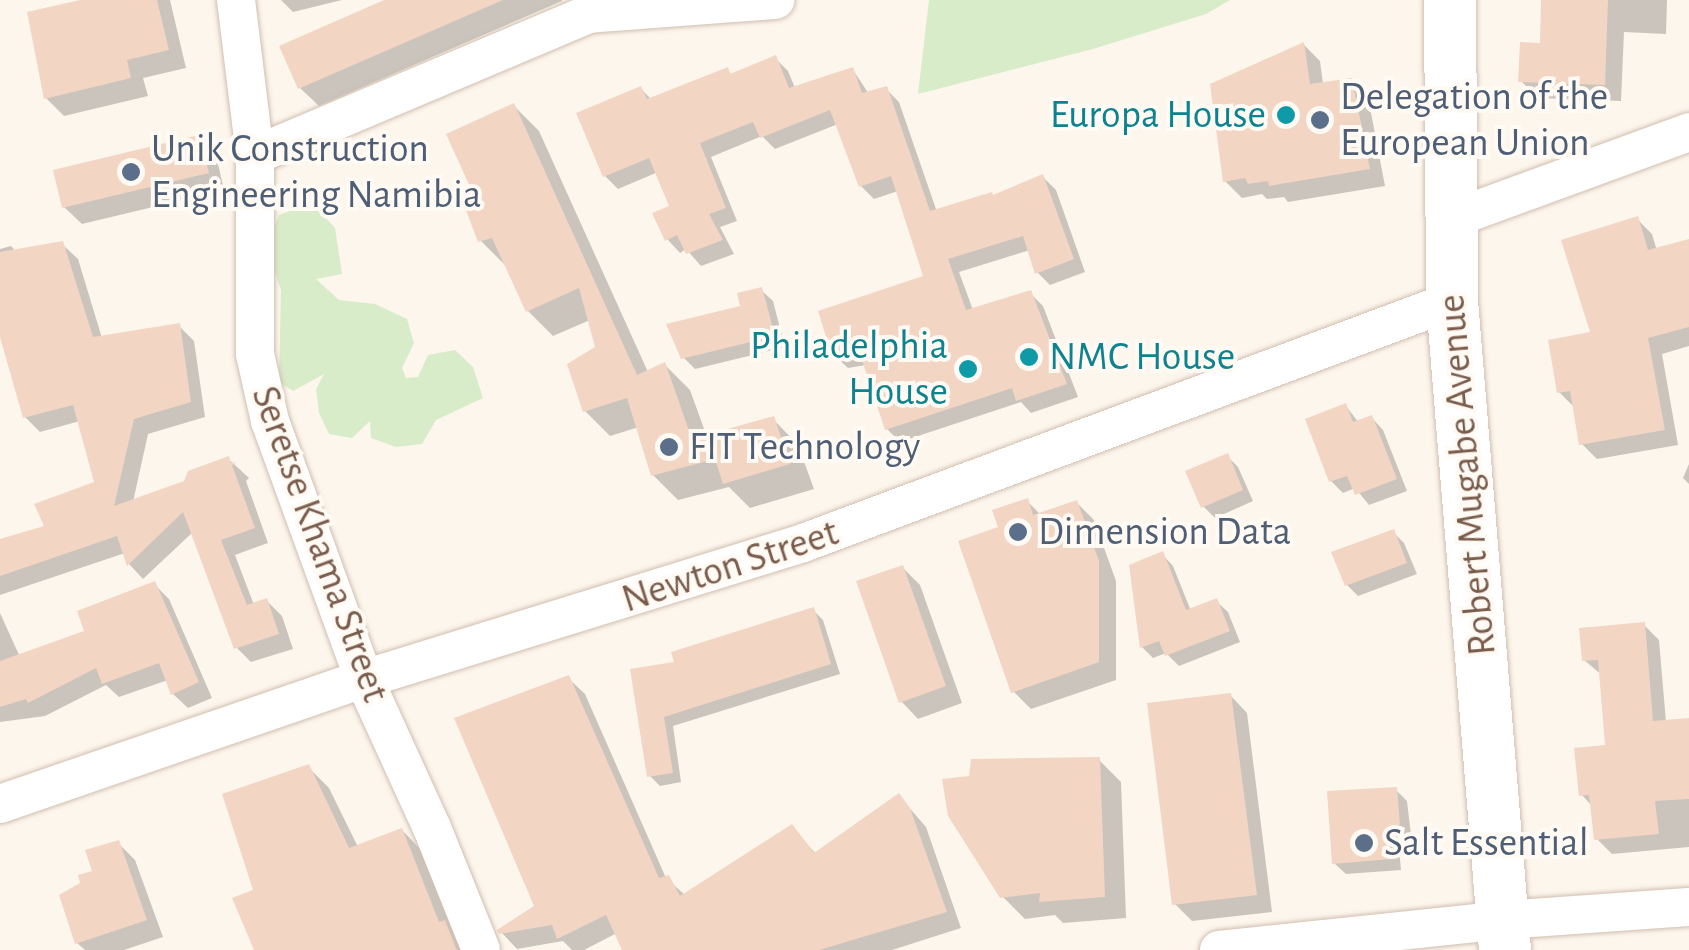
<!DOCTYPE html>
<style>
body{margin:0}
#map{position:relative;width:1689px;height:950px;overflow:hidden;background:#fdf6ec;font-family:"Alegreya Sans",sans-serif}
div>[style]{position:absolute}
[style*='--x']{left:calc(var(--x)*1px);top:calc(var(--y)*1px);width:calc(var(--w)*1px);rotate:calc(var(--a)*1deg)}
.green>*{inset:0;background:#d8ecc9}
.shadow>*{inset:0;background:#0003}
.building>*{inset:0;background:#f3d5c3}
.roads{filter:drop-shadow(0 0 2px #d1beb0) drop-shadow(0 0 2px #d1beb0)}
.street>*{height:38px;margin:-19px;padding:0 19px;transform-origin:19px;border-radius:19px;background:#fff}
.secondary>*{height:52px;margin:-26px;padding:0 26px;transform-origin:26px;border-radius:26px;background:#fff}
.dots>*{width:28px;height:28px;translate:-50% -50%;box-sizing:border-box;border:5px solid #fffaf3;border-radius:50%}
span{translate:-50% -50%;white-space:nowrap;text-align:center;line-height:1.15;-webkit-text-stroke:8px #fffaf3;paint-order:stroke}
.service-label{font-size:40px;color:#4e5e75}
.left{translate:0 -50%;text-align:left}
.culture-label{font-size:40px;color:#0d838f}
.right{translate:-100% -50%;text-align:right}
.street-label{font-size:40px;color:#7a5c4d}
</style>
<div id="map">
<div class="green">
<i style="clip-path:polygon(929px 0,1230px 0,1206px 14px,1093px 49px,918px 94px)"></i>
<i style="clip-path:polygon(298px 208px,318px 209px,335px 228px,342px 274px,316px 279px,339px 300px,375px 304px,407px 319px,414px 343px,402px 368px,406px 378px,418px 377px,428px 355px,455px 350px,473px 367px,483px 398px,436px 420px,422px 444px,396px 447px,371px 438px,370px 421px,352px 438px,329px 434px,319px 413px,316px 389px,324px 374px,293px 391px,279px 382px,281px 290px,273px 267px,272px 232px,279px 215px)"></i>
</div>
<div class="shadow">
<i style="clip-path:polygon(89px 0,170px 0,186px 68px,143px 78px,148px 96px,64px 116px,46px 98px)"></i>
<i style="clip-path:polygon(281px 0,342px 0,293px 12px)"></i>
<i style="clip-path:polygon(390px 0,562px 0,562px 1px,319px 106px,300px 88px)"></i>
<i style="clip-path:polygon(1582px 0,1667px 0,1666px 34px,1624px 32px,1621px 101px,1538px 98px,1521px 81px,1542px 46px)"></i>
<i style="clip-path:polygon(1303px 44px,1320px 61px,1323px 84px,1351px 80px,1368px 97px,1385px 186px,1288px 202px,1284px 197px,1267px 199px,1262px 194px,1242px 198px,1225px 181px)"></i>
<i style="clip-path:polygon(775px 58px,788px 71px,795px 88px,853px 70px,869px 94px,886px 89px,899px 102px,937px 212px,994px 198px,1043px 177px,1056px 190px,1085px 272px,1050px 285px,1037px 272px,1030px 250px,959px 272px,973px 310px,1030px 293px,1043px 306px,1078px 397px,1031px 413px,1021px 402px,900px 442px,887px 429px,866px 365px,848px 368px,834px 355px,926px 278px,898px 191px,874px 199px,861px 186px,838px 124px,775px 149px,762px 136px,711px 157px,737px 221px,720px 227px,734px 254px,701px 266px,686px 249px,680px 253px,668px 240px,655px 214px,672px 208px,658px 172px,618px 189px,605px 176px,641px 89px,652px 100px,727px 70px,733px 76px)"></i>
<i style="clip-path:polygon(514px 106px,539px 131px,648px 372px,665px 365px,690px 390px,707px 437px,773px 419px,798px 445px,814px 489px,750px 508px,729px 487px,678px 500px,653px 475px,639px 427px,610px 436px,585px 411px,598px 349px,590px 320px,553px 336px,528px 311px,506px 266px,481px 241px,479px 201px)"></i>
<i style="clip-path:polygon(198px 138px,216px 155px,224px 190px,82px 224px,64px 207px)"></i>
<i style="clip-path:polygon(1637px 219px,1652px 234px,1657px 251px,1689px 242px,1689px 346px,1662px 354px,1678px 445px,1597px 459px,1582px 444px,1576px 409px,1559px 392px,1593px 334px)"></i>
<i style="clip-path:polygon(62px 244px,78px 259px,102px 338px,179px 326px,194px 341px,205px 417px,148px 434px,133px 502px,185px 483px,228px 459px,235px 465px,249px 478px,246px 481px,268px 543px,235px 555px,254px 605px,267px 601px,282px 616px,293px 649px,251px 662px,236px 647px,193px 532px,143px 579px,129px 564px,125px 553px,0 595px,0 542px,47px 528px,97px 483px,80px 421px,40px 432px,25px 417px,0 328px,0 249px,11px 246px,16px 252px)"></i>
<i style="clip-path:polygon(761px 290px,773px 301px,785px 347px,695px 369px,683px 357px)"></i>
<i style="clip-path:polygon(1346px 406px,1359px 423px,1372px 418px,1383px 430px,1407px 491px,1369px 505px,1355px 488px,1343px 493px,1331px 481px)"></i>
<i style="clip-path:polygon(1227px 456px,1238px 467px,1253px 501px,1215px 518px,1203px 506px)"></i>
<i style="clip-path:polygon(1689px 464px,1689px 484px,1683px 478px)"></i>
<i style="clip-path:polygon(1027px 501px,1041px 515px,1076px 502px,1094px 520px,1116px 581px,1116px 680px,1031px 709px,1013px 691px,1002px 529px)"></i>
<i style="clip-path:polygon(1393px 532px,1404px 543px,1417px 574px,1358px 596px,1347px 585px)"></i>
<i style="clip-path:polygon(1162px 554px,1173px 566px,1191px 611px,1216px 601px,1228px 612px,1240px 642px,1179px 666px,1166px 653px,1153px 658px,1142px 647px)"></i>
<i style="clip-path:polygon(903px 568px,920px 585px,962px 703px,918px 719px,901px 701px)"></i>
<i style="clip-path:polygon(154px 584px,169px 599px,212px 698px,188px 708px,173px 694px,168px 680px,119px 697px,106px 685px,45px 716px,0 722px,0 613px,20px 657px,87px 632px)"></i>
<i style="clip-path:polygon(813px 610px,823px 620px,840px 674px,673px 726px,681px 782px,660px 786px,650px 776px,633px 671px,677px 664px)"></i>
<i style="clip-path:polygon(1644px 625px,1659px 640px,1666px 722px,1689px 721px,1689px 847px,1612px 854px,1597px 839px,1593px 807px,1581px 794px,1608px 747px,1602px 675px,1584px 660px)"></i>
<i style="clip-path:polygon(568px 678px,585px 694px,666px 878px,685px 895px,792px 827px,816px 854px,899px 796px,926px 827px,961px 928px,892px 950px,624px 950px,617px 933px,584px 950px,572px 950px,563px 941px,517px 949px,501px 932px,537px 907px)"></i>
<i style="clip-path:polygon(1230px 695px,1247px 713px,1272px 912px,1192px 921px,1175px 904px)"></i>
<i style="clip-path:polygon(1099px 760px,1121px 782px,1126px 918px,1063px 923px,1055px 915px,1025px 919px,1002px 896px)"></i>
<i style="clip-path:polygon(308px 767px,329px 788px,358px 847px,402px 830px,423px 852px,468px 950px,257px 950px,256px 891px)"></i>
<i style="clip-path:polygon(1396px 790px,1407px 801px,1411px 835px,1398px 837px,1401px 870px,1346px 874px,1334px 863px)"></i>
<i style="clip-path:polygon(118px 843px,135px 860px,163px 937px,124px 950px,85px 950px,77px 943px,95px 873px)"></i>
</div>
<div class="building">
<i style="clip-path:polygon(80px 0,157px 0,169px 50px,127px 60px,131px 78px,44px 99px,27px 12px)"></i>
<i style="clip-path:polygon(384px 0,503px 0,298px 89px,279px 46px)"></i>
<i style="clip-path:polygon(1541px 0,1608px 0,1605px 85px,1518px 82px,1520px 42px,1540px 43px)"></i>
<i style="clip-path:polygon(1304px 42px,1310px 84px,1352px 78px,1370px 169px,1269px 186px,1268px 181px,1248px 184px,1245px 178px,1223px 182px,1210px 84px)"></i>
<i style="clip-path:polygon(776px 55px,789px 88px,853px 67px,862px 93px,887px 86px,930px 211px,992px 192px,993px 195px,1043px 174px,1074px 259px,1035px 274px,1023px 236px,948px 259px,966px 310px,1031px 290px,1067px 384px,1016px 401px,1012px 388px,885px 430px,859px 351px,832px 356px,818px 311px,923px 276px,891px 176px,859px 187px,830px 110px,760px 138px,753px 122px,700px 143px,726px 208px,709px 214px,723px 240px,686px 254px,677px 235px,665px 241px,652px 213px,669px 206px,649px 158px,603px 177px,576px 113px,641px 86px,647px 99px,728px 67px,730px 74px)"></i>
<i style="clip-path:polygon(514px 103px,637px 375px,665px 362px,692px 439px,774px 416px,790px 464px,723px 484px,715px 459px,651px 476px,627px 398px,583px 412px,567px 364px,595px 347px,579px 288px,526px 312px,492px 238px,478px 242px,464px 205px,476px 200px,446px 134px)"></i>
<i style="clip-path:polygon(199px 135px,209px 173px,62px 208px,53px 170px)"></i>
<i style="clip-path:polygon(1638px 216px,1648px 250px,1689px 239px,1689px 327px,1648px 338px,1665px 430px,1579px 445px,1570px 391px,1557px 393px,1548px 340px,1590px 332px,1561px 240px)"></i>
<i style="clip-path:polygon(63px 241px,93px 337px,180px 323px,191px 402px,134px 419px,114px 506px,184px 481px,188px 471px,229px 456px,231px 463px,236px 462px,232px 465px,255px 528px,221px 540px,247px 605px,267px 598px,279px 634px,234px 649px,183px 512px,127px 566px,117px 536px,0 576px,0 539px,44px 526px,34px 504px,94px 482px,73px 405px,23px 418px,0 337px,0 252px)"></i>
<i style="clip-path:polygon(762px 287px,775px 336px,681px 359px,666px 324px,740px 306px,737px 293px)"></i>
<i style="clip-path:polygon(1346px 403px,1353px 422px,1372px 415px,1397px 479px,1355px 495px,1347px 476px,1329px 482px,1305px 419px)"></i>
<i style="clip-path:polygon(1228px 453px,1243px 490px,1201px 508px,1185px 471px)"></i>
<i style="clip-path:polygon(1028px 498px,1033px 515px,1077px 500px,1099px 561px,1099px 662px,1011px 693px,958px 541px,998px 527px,992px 510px)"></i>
<i style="clip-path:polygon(1394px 529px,1407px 563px,1345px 586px,1331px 552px)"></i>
<i style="clip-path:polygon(1163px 551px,1186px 610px,1217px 598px,1230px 631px,1165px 656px,1159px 641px,1140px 648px,1129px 565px)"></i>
<i style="clip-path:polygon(903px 565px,946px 686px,899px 703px,856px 581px)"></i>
<i style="clip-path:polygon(155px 581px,199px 682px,171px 695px,159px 663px,102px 684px,96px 668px,28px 703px,26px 699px,0 707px,0 661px,84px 631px,77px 611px)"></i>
<i style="clip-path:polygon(814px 607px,831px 664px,664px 717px,673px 773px,647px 777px,630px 669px,674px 662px,671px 652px)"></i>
<i style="clip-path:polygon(1645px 622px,1653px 721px,1689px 718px,1689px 799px,1655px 801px,1659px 834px,1594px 840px,1589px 795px,1579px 796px,1574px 748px,1605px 745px,1598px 660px,1582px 661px,1579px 628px)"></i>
<i style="clip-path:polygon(569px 675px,659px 878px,669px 875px,680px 896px,792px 824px,814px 853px,899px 793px,910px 808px,947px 912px,819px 950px,622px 950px,606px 915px,557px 939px,552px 925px,499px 934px,497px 930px,534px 906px,454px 718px)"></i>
<i style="clip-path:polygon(1231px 693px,1257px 895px,1172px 905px,1147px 703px)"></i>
<i style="clip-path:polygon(1100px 757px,1105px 897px,1039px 902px,1040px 893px,1000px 898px,948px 816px,942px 779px,969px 776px,971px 759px)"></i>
<i style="clip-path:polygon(309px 764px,349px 848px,402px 828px,439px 922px,445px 920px,457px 950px,254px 950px,232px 898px,253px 890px,222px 794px)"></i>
<i style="clip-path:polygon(1397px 787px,1400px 825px,1388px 826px,1391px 859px,1332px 864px,1327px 791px)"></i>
<i style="clip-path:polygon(119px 840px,147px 920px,75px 944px,59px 895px,80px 883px,78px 875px,92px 871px,85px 850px)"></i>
</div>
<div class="roads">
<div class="street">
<i style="--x:236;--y:0;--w:156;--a:83"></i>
<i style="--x:255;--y:155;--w:199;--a:90"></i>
<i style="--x:255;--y:354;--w:69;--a:77.4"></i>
<i style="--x:270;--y:421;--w:275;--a:70"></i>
<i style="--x:364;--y:679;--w:164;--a:65.5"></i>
<i style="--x:432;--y:828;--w:131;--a:68.1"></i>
<i style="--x:255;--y:155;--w:362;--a:-22.9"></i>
<i style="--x:588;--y:14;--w:188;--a:-4.3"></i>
<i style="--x:1449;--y:220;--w:256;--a:-20.1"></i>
<i style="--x:0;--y:804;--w:385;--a:-19"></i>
<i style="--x:364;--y:679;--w:460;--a:-17.2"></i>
<i style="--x:803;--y:543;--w:693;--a:-20.45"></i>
<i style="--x:1219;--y:950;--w:286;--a:-6"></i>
<i style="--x:1503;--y:920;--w:186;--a:-4"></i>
</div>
<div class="secondary">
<i style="--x:1450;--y:0;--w:301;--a:89.6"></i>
<i style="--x:1452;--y:301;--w:651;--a:85.33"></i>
</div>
</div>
<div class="dots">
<i style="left:1286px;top:115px;background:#0f9aa8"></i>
<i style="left:1320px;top:120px;background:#5c6f8a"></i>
<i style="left:131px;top:172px;background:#5c6f8a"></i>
<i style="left:1029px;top:357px;background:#0f9aa8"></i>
<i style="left:968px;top:369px;background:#0f9aa8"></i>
<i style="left:669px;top:447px;background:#5c6f8a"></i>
<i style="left:1018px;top:532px;background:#5c6f8a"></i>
<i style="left:1364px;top:843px;background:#5c6f8a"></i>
</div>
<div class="service-label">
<span class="left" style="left:1340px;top:120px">Delegation of the<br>European Union</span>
<span class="left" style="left:151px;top:172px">Unik Construction<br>Engineering Namibia</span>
<span class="left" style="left:689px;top:447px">FIT Technology</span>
<span class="left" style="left:1038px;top:532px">Dimension Data</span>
<span class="left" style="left:1384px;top:843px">Salt Essential</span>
</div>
<div class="culture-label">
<span class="right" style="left:1266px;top:115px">Europa House</span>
<span class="right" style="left:948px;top:369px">Philadelphia<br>House</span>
<span class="left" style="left:1049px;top:357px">NMC House</span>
</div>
<div class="street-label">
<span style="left:1467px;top:475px;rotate:-95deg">Robert Mugabe Avenue</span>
<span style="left:320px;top:544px;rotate:70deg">Seretse Khama Street</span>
<span style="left:730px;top:566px;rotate:-18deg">Newton Street</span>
</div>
</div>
